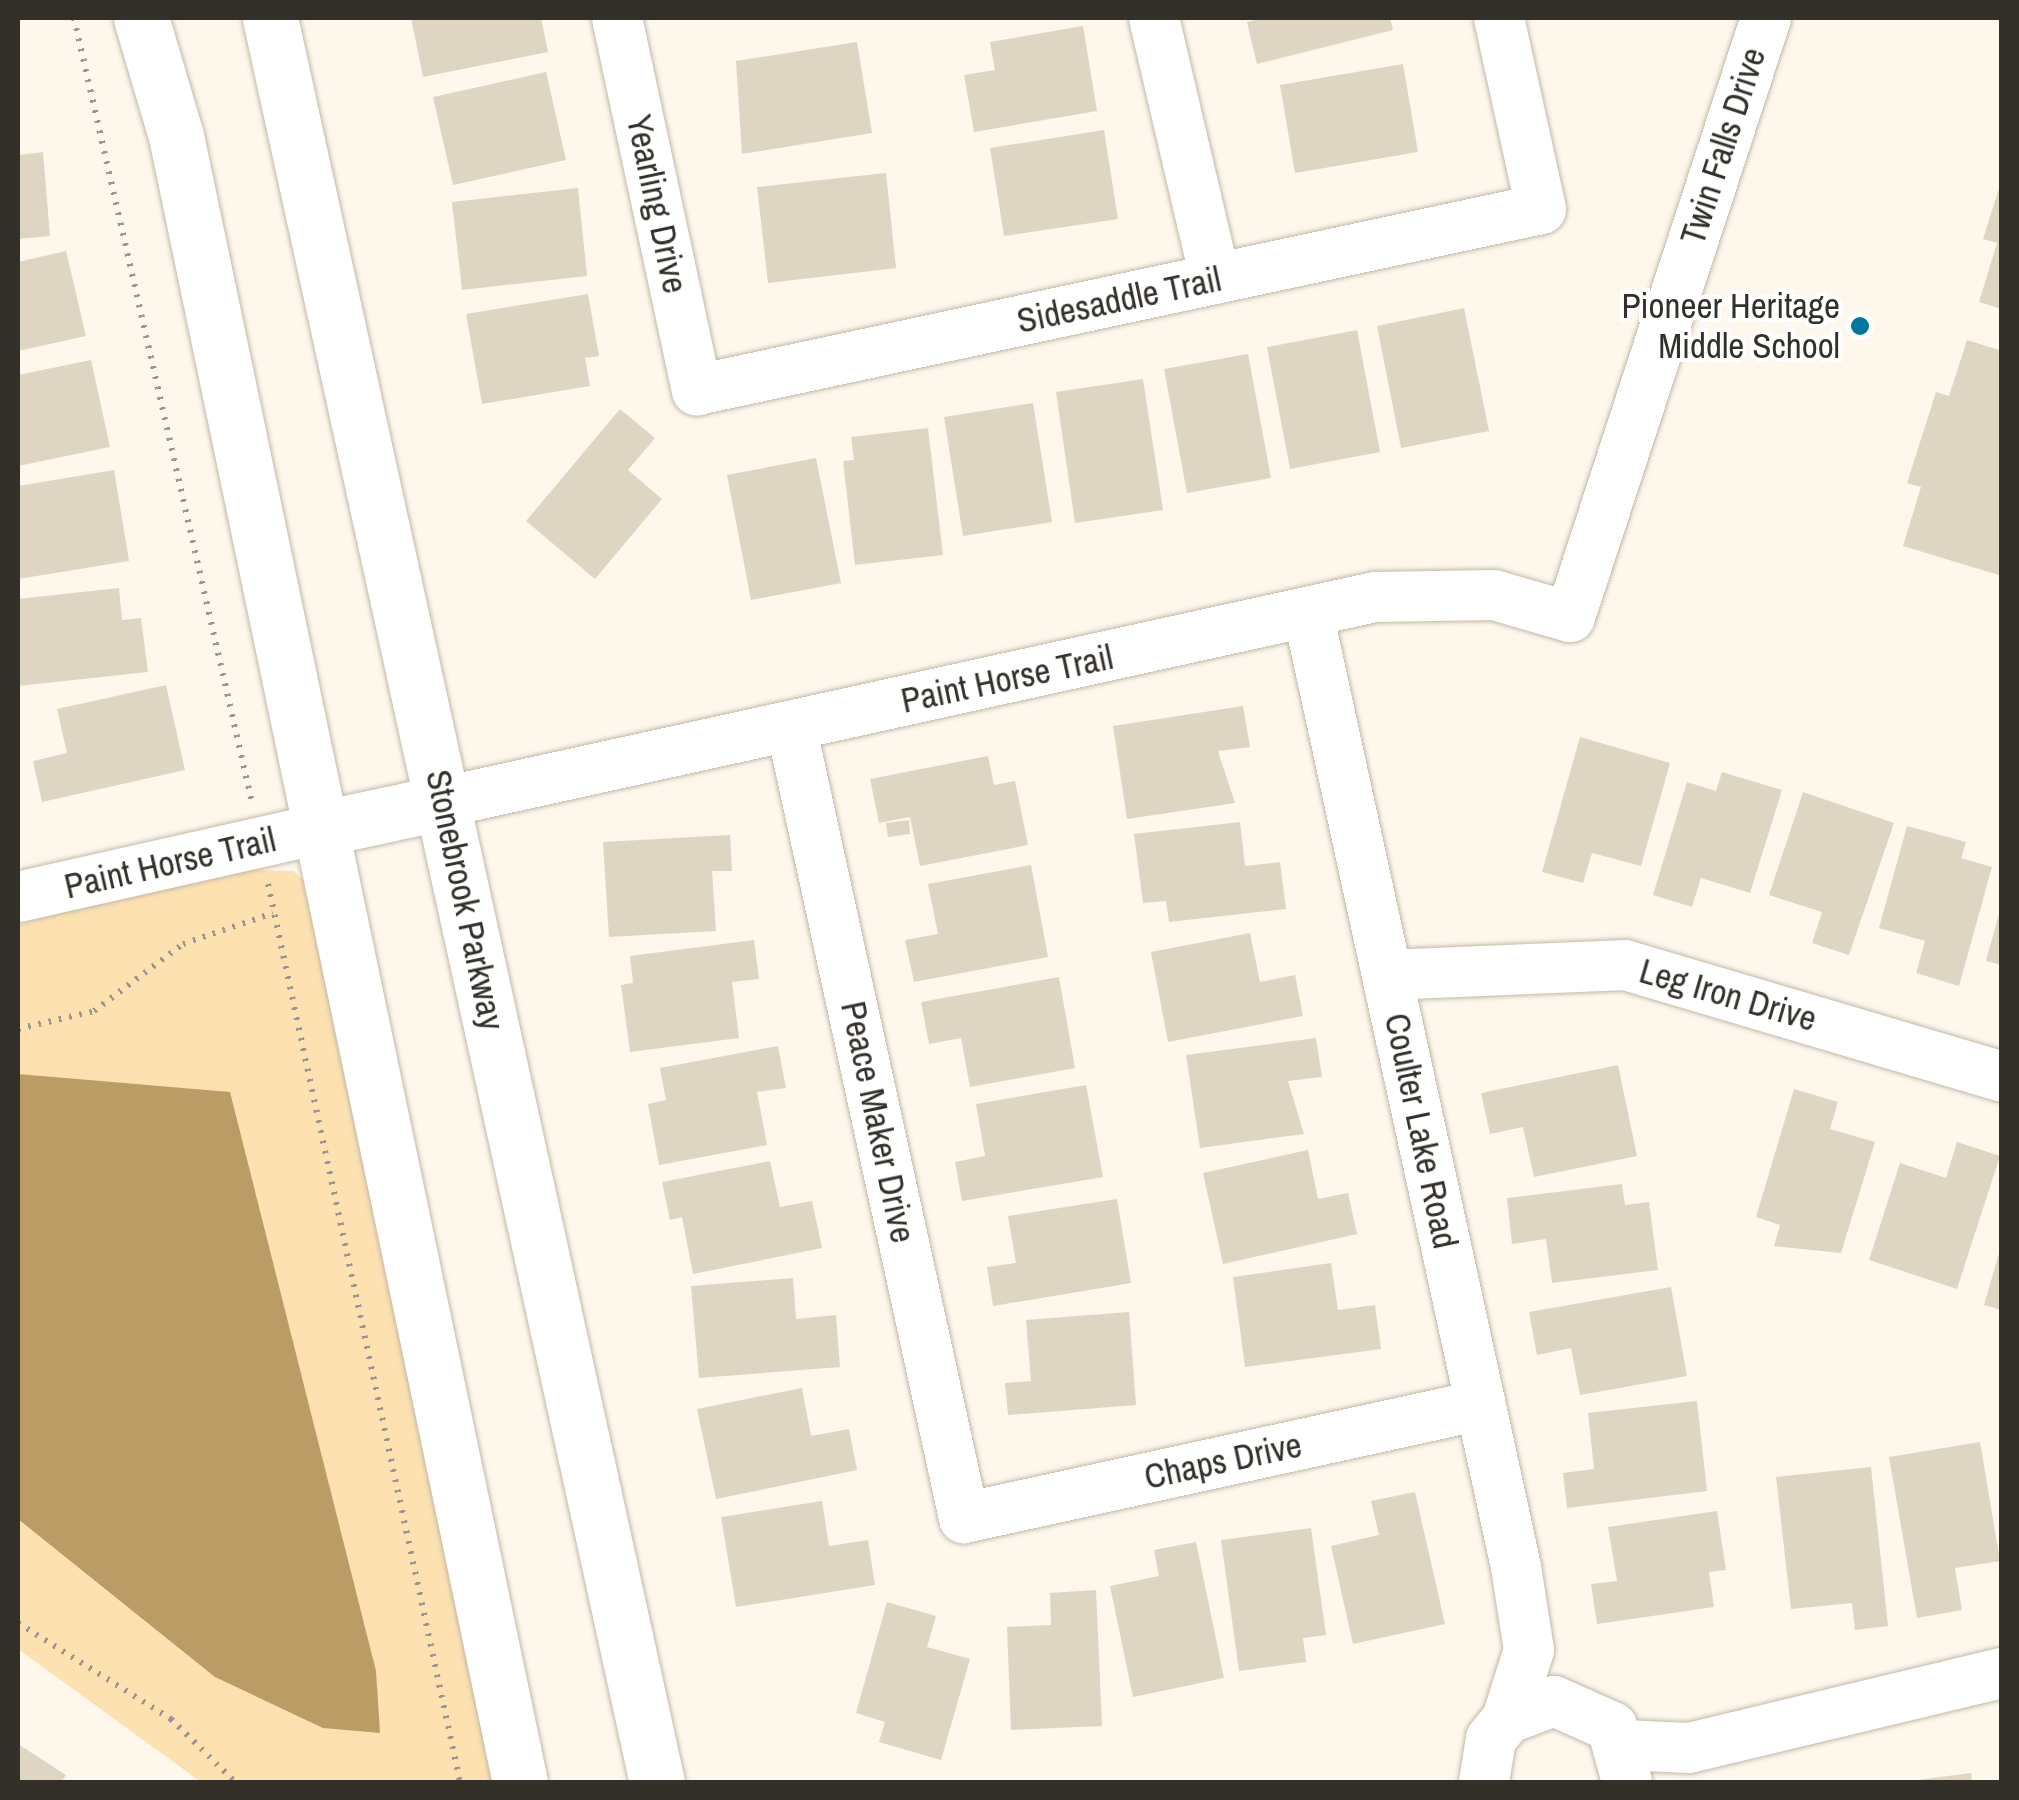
<!DOCTYPE html>
<style>
body{margin:0}
#map{position:relative;width:2019px;height:1800px;overflow:hidden;background:#fdf7ec;font-family:"Archivo Narrow",sans-serif}
div>[style]{position:absolute}
[style*='--x']{left:calc(var(--x)*1px);top:calc(var(--y)*1px);width:calc(var(--w)*1px);rotate:calc(var(--a)*1deg)}
.green>*{inset:0;background:#fde1b1}
.water>*{inset:0;background:#bb9c64}
.building>*{inset:0;background:#dfd5c3}
.path>*{height:6px;margin-top:-3px;transform-origin:0;background:repeating-linear-gradient(90deg,#9b968e 0 2.5px,transparent 0 10.5px)}
.roads{filter:drop-shadow(0 0 2px #c2b8a7) drop-shadow(0 0 2px #c2b8a7)}
.minor>*{height:50px;margin:-25px;padding:0 25px;transform-origin:25px;border-radius:25px;background:#fff}
.major>*{height:55px;margin:-27.5px;padding:0 27.5px;transform-origin:27.5px;border-radius:27.5px;background:#fff}
.dots>*{width:28px;height:28px;translate:-50% -50%;box-sizing:border-box;border:5px solid #fff;border-radius:50%}
span{translate:-50% -50%;white-space:nowrap;text-align:center;line-height:1.15;-webkit-text-stroke:8px #fff;paint-order:stroke}
.street-label{font-size:35px;color:#332f29}
.poi-label{font-size:35px;color:#332f29}
.right{translate:-100% -50%;text-align:right}
.frame{position:absolute;inset:0;border:20px solid #332f29;pointer-events:none}
</style>
<div id="map">
<div class="green">
<i style="clip-path:polygon(215px 869px,293px 871px,314px 890px,496px 1782px,201px 1782px,18px 1649px,18px 925px)"></i>
</div>
<div class="water">
<i style="clip-path:polygon(18px 1074px,230px 1092px,376px 1671px,380px 1733px,323px 1728px,215px 1677px,18px 1519px)"></i>
</div>
<div class="building">
<i style="clip-path:polygon(411px 18px,541px 18px,548px 52px,423px 77px)"></i>
<i style="clip-path:polygon(1264px 18px,1390px 18px,1393px 30px,1257px 64px,1247px 22px)"></i>
<i style="clip-path:polygon(1083px 26px,1097px 111px,974px 132px,964px 75px,995px 70px,990px 42px)"></i>
<i style="clip-path:polygon(857px 42px,872px 133px,742px 154px,736px 61px)"></i>
<i style="clip-path:polygon(1403px 64px,1418px 152px,1295px 173px,1280px 85px)"></i>
<i style="clip-path:polygon(546px 72px,566px 160px,453px 185px,433px 97px)"></i>
<i style="clip-path:polygon(1104px 130px,1118px 219px,1004px 236px,990px 148px)"></i>
<i style="clip-path:polygon(43px 152px,50px 236px,18px 239px,18px 155px)"></i>
<i style="clip-path:polygon(886px 173px,896px 268px,768px 283px,757px 187px)"></i>
<i style="clip-path:polygon(2001px 182px,2002px 183px,2002px 309px,1979px 302px,1997px 243px,1983px 239px)"></i>
<i style="clip-path:polygon(578px 188px,587px 276px,462px 290px,452px 202px)"></i>
<i style="clip-path:polygon(66px 251px,86px 336px,18px 351px,18px 262px)"></i>
<i style="clip-path:polygon(588px 294px,599px 356px,585px 358px,590px 386px,482px 404px,466px 314px)"></i>
<i style="clip-path:polygon(1464px 308px,1489px 431px,1401px 448px,1377px 326px)"></i>
<i style="clip-path:polygon(1357px 330px,1380px 452px,1290px 469px,1267px 347px)"></i>
<i style="clip-path:polygon(1967px 340px,2002px 351px,2002px 576px,1903px 546px,1921px 487px,1907px 483px,1936px 392px,1949px 396px)"></i>
<i style="clip-path:polygon(1248px 354px,1271px 478px,1187px 493px,1164px 369px)"></i>
<i style="clip-path:polygon(91px 360px,110px 447px,18px 466px,18px 375px)"></i>
<i style="clip-path:polygon(1143px 379px,1163px 510px,1075px 523px,1056px 392px)"></i>
<i style="clip-path:polygon(1033px 403px,1052px 522px,963px 536px,944px 417px)"></i>
<i style="clip-path:polygon(620px 409px,655px 438px,628px 470px,662px 499px,595px 579px,526px 521px)"></i>
<i style="clip-path:polygon(928px 428px,943px 555px,855px 565px,843px 461px,854px 460px,851px 437px)"></i>
<i style="clip-path:polygon(816px 458px,841px 583px,751px 600px,727px 475px)"></i>
<i style="clip-path:polygon(114px 470px,129px 561px,18px 579px,18px 486px)"></i>
<i style="clip-path:polygon(119px 588px,122px 620px,141px 618px,148px 672px,18px 686px,18px 599px)"></i>
<i style="clip-path:polygon(166px 685px,185px 770px,42px 802px,33px 761px,67px 753px,57px 709px)"></i>
<i style="clip-path:polygon(1243px 706px,1250px 747px,1218px 751px,1235px 803px,1127px 819px,1113px 726px)"></i>
<i style="clip-path:polygon(1580px 737px,1670px 763px,1641px 866px,1592px 853px,1583px 883px,1542px 872px)"></i>
<i style="clip-path:polygon(988px 756px,994px 785px,1015px 781px,1028px 845px,920px 866px,910px 817px,879px 823px,870px 779px)"></i>
<i style="clip-path:polygon(1722px 772px,1782px 790px,1750px 893px,1701px 878px,1692px 907px,1653px 895px,1687px 782px,1716px 791px)"></i>
<i style="clip-path:polygon(1803px 792px,1894px 823px,1849px 955px,1812px 943px,1822px 912px,1769px 895px)"></i>
<i style="clip-path:polygon(909px 820px,910px 834px,888px 837px,886px 823px)"></i>
<i style="clip-path:polygon(1240px 822px,1245px 866px,1280px 862px,1286px 909px,1169px 922px,1166px 901px,1143px 903px,1134px 834px)"></i>
<i style="clip-path:polygon(1907px 826px,1966px 842px,1961px 858px,1992px 867px,1959px 986px,1916px 973px,1925px 941px,1879px 928px)"></i>
<i style="clip-path:polygon(730px 835px,732px 871px,712px 871px,716px 931px,609px 937px,603px 842px)"></i>
<i style="clip-path:polygon(1031px 865px,1048px 957px,914px 982px,905px 940px,938px 934px,928px 884px)"></i>
<i style="clip-path:polygon(2000px 910px,2002px 911px,2002px 965px,1986px 961px)"></i>
<i style="clip-path:polygon(1250px 933px,1260px 982px,1295px 975px,1303px 1016px,1168px 1042px,1151px 952px)"></i>
<i style="clip-path:polygon(754px 940px,759px 979px,732px 982px,739px 1038px,630px 1052px,621px 985px,633px 983px,630px 956px)"></i>
<i style="clip-path:polygon(1059px 977px,1075px 1068px,970px 1087px,961px 1038px,929px 1044px,921px 1002px)"></i>
<i style="clip-path:polygon(1316px 1038px,1322px 1077px,1288px 1081px,1304px 1134px,1200px 1148px,1186px 1055px)"></i>
<i style="clip-path:polygon(778px 1046px,786px 1088px,757px 1092px,767px 1145px,659px 1165px,648px 1104px,666px 1100px,660px 1068px)"></i>
<i style="clip-path:polygon(1618px 1065px,1637px 1156px,1534px 1177px,1523px 1127px,1490px 1134px,1481px 1093px)"></i>
<i style="clip-path:polygon(1086px 1085px,1103px 1177px,962px 1201px,955px 1162px,985px 1156px,976px 1104px)"></i>
<i style="clip-path:polygon(1794px 1089px,1838px 1102px,1830px 1129px,1875px 1142px,1841px 1253px,1774px 1246px,1780px 1225px,1756px 1217px)"></i>
<i style="clip-path:polygon(1957px 1142px,2000px 1156px,1957px 1289px,1869px 1260px,1900px 1163px,1946px 1178px)"></i>
<i style="clip-path:polygon(1308px 1150px,1318px 1199px,1348px 1193px,1357px 1234px,1223px 1264px,1203px 1173px)"></i>
<i style="clip-path:polygon(770px 1161px,780px 1207px,812px 1201px,822px 1248px,693px 1274px,682px 1217px,670px 1220px,662px 1182px)"></i>
<i style="clip-path:polygon(1622px 1184px,1625px 1205px,1649px 1202px,1658px 1270px,1552px 1283px,1546px 1239px,1512px 1244px,1507px 1198px)"></i>
<i style="clip-path:polygon(1117px 1199px,1131px 1283px,993px 1306px,987px 1267px,1016px 1263px,1008px 1216px)"></i>
<i style="clip-path:polygon(2000px 1250px,2002px 1250px,2002px 1310px,1984px 1305px)"></i>
<i style="clip-path:polygon(1331px 1263px,1338px 1310px,1375px 1305px,1381px 1349px,1245px 1367px,1233px 1277px)"></i>
<i style="clip-path:polygon(793px 1278px,796px 1319px,836px 1315px,840px 1367px,699px 1378px,691px 1286px)"></i>
<i style="clip-path:polygon(1671px 1287px,1687px 1376px,1580px 1395px,1571px 1348px,1537px 1355px,1529px 1312px)"></i>
<i style="clip-path:polygon(1129px 1312px,1136px 1405px,1008px 1415px,1005px 1383px,1031px 1381px,1026px 1320px)"></i>
<i style="clip-path:polygon(802px 1388px,811px 1436px,849px 1429px,857px 1470px,716px 1499px,697px 1409px)"></i>
<i style="clip-path:polygon(1697px 1401px,1707px 1491px,1567px 1508px,1563px 1473px,1594px 1469px,1588px 1413px)"></i>
<i style="clip-path:polygon(1980px 1442px,2000px 1561px,1955px 1568px,1962px 1610px,1917px 1618px,1889px 1457px)"></i>
<i style="clip-path:polygon(1871px 1467px,1888px 1626px,1855px 1630px,1852px 1603px,1791px 1609px,1776px 1477px)"></i>
<i style="clip-path:polygon(1415px 1492px,1445px 1624px,1353px 1644px,1331px 1546px,1379px 1535px,1371px 1501px)"></i>
<i style="clip-path:polygon(822px 1501px,829px 1546px,868px 1540px,875px 1585px,736px 1607px,721px 1517px)"></i>
<i style="clip-path:polygon(1717px 1511px,1726px 1570px,1709px 1572px,1714px 1607px,1597px 1624px,1591px 1584px,1617px 1581px,1608px 1527px)"></i>
<i style="clip-path:polygon(1311px 1528px,1326px 1635px,1303px 1638px,1306px 1662px,1239px 1671px,1221px 1540px)"></i>
<i style="clip-path:polygon(1196px 1542px,1224px 1678px,1133px 1697px,1110px 1586px,1159px 1576px,1154px 1550px)"></i>
<i style="clip-path:polygon(1096px 1590px,1102px 1726px,1011px 1730px,1007px 1627px,1051px 1625px,1050px 1593px)"></i>
<i style="clip-path:polygon(887px 1602px,936px 1616px,927px 1647px,970px 1659px,941px 1760px,879px 1742px,885px 1722px,856px 1713px)"></i>
<i style="clip-path:polygon(18px 1744px,66px 1775px,61px 1782px,18px 1782px)"></i>
<i style="clip-path:polygon(1971px 1773px,1972px 1782px,1918px 1782px,1918px 1780px)"></i>
</div>
<div class="path">
<i style="--x:74;--y:18;--w:805;--a:77.22"></i>
<i style="--x:268;--y:884;--w:918;--a:77.93"></i>
<i style="--x:18;--y:1029;--w:78;--a:-13.3"></i>
<i style="--x:94;--y:1011;--w:111;--a:-37"></i>
<i style="--x:183;--y:944;--w:95;--a:-19"></i>
<i style="--x:18;--y:1623;--w:181;--a:32.1"></i>
<i style="--x:171;--y:1719;--w:90;--a:44.5"></i>
</div>
<div class="roads">
<div class="minor">
<i style="--x:617;--y:18;--w:381;--a:77.9"></i>
<i style="--x:697;--y:390;--w:863;--a:-12.1"></i>
<i style="--x:1541;--y:209;--w:196;--a:-102.4"></i>
<i style="--x:1154;--y:18;--w:268;--a:76.8"></i>
<i style="--x:1308;--y:613;--w:976;--a:77.7"></i>
<i style="--x:1516;--y:1567;--w:84;--a:81.1"></i>
<i style="--x:1529;--y:1650;--w:72;--a:107.7"></i>
<i style="--x:791;--y:726;--w:811;--a:77.68"></i>
<i style="--x:964;--y:1518;--w:529;--a:-12.33"></i>
<i style="--x:444;--y:802;--w:953;--a:-12.42"></i>
<i style="--x:1375;--y:597;--w:119;--a:-1"></i>
<i style="--x:1494;--y:595;--w:79;--a:16.1"></i>
<i style="--x:1570;--y:617;--w:630;--a:-71.88"></i>
<i style="--x:18;--y:897;--w:313;--a:-12.7"></i>
<i style="--x:1387;--y:975;--w:238;--a:-2.4"></i>
<i style="--x:1625;--y:965;--w:393;--a:16.5"></i>
<i style="--x:1624;--y:1745;--w:65;--a:2.6"></i>
<i style="--x:1689;--y:1748;--w:322;--a:-13.5"></i>
<i style="--x:1484;--y:1782;--w:44;--a:-80.8"></i>
<i style="--x:1491;--y:1739;--w:26;--a:-51"></i>
<i style="--x:1507;--y:1719;--w:50;--a:-21"></i>
<i style="--x:1554;--y:1701;--w:64;--a:24.1"></i>
<i style="--x:1612;--y:1727;--w:57;--a:74.7"></i>
</div>
<div class="major">
<i style="--x:141;--y:18;--w:123;--a:73.5"></i>
<i style="--x:176;--y:136;--w:1682;--a:78.2"></i>
<i style="--x:270;--y:18;--w:1806;--a:77.63"></i>
<i style="--x:323;--y:828;--w:124;--a:-12.1"></i>
</div>
</div>
<div class="dots">
<i style="left:1860px;top:326px;background:#0277a0"></i>
</div>
<div class="street-label">
<span style="left:1723px;top:146px;rotate:-72deg">Twin Falls Drive</span>
<span style="left:657px;top:204px;rotate:78deg">Yearling Drive</span>
<span style="left:1119px;top:300px;rotate:-12deg">Sidesaddle Trail</span>
<span style="left:1007px;top:679px;rotate:-12deg">Paint Horse Trail</span>
<span style="left:170px;top:863px;rotate:-13deg">Paint Horse Trail</span>
<span style="left:465px;top:900px;rotate:78deg">Stonebrook Parkway</span>
<span style="left:1728px;top:995px;rotate:16deg">Leg Iron Drive</span>
<span style="left:878px;top:1122px;rotate:78deg">Peace Maker Drive</span>
<span style="left:1421px;top:1131px;rotate:78deg">Coulter Lake Road</span>
<span style="left:1223px;top:1461px;rotate:-12deg">Chaps Drive</span>
</div>
<div class="poi-label">
<span class="right" style="left:1840px;top:326px">Pioneer Heritage<br>Middle School</span>
</div>
<div class="frame"></div>
</div>
